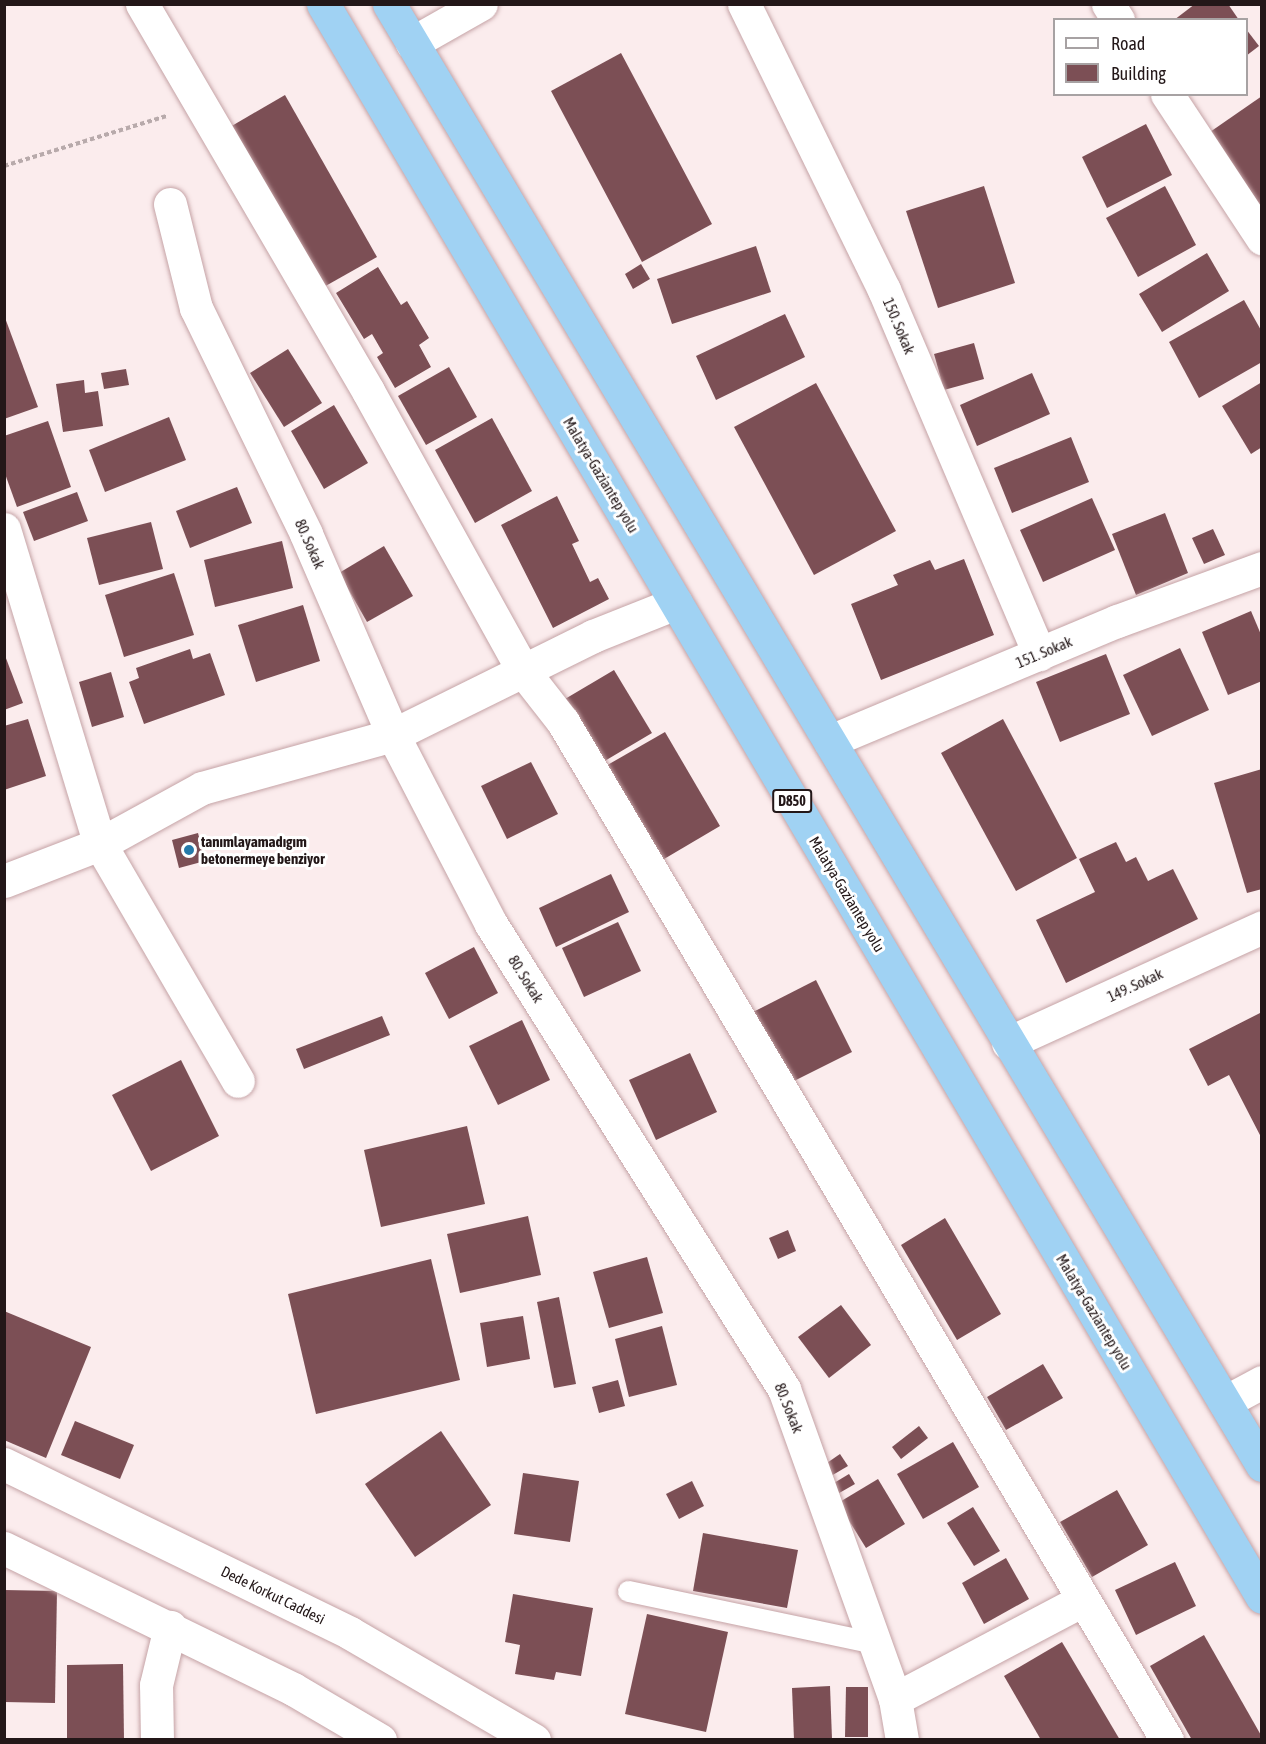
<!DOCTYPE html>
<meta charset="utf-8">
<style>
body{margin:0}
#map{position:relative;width:1266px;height:1744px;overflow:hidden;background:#fbeced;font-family:"Asap Condensed",sans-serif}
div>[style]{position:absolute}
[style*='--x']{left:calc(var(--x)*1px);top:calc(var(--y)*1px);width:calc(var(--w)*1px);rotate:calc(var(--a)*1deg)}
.building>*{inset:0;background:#7c4f55}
.path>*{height:4px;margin-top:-2px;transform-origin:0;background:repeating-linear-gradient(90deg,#b8aaab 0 4.5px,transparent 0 7.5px)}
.roads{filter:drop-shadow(0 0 2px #c5a3a6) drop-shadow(0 0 2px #c5a3a6)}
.service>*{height:21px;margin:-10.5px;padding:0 10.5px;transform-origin:10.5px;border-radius:10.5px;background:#fff}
.minor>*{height:33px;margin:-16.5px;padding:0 16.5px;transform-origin:16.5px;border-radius:16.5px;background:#fff}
.trunk>*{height:33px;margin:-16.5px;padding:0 16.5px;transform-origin:16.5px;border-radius:16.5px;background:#a0d2f3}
.dots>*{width:16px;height:16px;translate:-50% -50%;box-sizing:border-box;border:3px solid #fff;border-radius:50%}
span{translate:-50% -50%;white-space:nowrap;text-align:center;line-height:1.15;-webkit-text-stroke:6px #fff;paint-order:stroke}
.shield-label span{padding:2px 4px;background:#fff;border:2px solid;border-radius:4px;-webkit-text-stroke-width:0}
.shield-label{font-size:14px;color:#231718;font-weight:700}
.street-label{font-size:15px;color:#231718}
.poi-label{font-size:15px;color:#231718;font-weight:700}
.left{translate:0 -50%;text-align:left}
.frame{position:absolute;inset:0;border:6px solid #231718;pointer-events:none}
.legend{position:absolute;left:1053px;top:18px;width:195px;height:78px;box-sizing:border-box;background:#fff;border:2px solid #a7a2a3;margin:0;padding:8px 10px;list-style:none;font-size:18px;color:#231718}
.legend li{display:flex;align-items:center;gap:12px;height:30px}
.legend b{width:30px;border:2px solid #a7a2a3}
</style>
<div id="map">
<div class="building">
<i style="clip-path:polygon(1195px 4px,1228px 4px,1239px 20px,1174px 20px)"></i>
<i style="clip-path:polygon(1246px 29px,1259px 46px,1246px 56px)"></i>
<i style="clip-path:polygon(621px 53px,712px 224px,642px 262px,551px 91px)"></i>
<i style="clip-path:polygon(285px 95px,377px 257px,322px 288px,230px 127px)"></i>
<i style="clip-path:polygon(1262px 96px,1262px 208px,1210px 132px)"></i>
<i style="clip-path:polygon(1146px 124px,1172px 175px,1107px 208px,1082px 157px)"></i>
<i style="clip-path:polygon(984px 186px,1015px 283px,938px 308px,906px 211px)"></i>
<i style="clip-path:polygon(1165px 186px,1196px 245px,1138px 277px,1106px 218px)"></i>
<i style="clip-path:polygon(756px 246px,771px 292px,672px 324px,657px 279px)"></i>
<i style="clip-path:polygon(1207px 253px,1229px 291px,1162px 332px,1139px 294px)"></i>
<i style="clip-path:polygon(641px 264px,650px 279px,633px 289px,625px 274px)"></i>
<i style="clip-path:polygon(378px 267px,401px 305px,407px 301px,429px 338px,419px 345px,431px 367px,395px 388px,377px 357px,383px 353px,372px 334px,364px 339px,336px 293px)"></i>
<i style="clip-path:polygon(1244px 300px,1262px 332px,1262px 362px,1199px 398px,1169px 342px)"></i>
<i style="clip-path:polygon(785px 314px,805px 357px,716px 400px,696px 356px)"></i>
<i style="clip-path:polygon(4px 315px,38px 407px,4px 419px)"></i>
<i style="clip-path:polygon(974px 343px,984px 379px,944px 390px,934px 354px)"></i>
<i style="clip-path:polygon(288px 349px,322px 403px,284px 427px,250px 373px)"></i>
<i style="clip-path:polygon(449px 367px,477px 417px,426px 445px,398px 396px)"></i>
<i style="clip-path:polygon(126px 369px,129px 385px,104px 389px,101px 373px)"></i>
<i style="clip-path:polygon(1032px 373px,1050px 414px,977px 446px,960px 405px)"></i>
<i style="clip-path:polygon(84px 380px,85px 393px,98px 391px,103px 426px,63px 432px,56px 384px)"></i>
<i style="clip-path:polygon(1262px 382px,1262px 447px,1251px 454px,1222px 406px)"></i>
<i style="clip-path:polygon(816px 383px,896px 531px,814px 575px,734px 427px)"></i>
<i style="clip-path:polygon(334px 405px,368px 463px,324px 489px,291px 431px)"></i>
<i style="clip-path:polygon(169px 417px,186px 460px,105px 492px,89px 450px)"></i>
<i style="clip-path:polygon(492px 418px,532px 491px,475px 523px,435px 450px)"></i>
<i style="clip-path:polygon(48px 421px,71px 487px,17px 507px,4px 471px,4px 436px)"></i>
<i style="clip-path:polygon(1071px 437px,1089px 482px,1012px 513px,994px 468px)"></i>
<i style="clip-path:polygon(237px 487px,252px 523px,190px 548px,176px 511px)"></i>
<i style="clip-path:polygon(77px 492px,88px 521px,34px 541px,23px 512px)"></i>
<i style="clip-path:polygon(557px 496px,579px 541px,572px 544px,590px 582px,598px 578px,609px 599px,553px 628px,501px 525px)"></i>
<i style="clip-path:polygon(1092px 498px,1115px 550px,1043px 582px,1020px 530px)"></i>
<i style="clip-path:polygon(1165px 513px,1188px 573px,1136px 595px,1112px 534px)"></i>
<i style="clip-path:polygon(151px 522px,163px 569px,99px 585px,87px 538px)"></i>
<i style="clip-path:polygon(1213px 529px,1225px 555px,1204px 564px,1192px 538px)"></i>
<i style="clip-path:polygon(282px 541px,293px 588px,215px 607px,204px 560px)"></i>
<i style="clip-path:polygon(384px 546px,413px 596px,367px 622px,339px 573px)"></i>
<i style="clip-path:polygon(964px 559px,994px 635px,881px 680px,851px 604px,898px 585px,893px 575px,930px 560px,935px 570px)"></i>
<i style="clip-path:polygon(174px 573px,194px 635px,124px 657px,105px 595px)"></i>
<i style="clip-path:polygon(303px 605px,320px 661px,256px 682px,238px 625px)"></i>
<i style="clip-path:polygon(1251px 611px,1262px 637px,1262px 681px,1228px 695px,1202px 632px)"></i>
<i style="clip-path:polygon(1180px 648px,1209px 710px,1152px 736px,1123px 675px)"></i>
<i style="clip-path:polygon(190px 649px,193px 659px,210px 653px,225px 695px,144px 724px,129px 682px,139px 678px,136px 668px)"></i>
<i style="clip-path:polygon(4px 653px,23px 703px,4px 710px)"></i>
<i style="clip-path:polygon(1106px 654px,1130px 714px,1060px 742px,1036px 682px)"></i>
<i style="clip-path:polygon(614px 670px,652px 733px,603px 762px,565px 699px)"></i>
<i style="clip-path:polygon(111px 672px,124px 717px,92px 727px,79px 682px)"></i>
<i style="clip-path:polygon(28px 719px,46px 776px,4px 790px,4px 726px)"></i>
<i style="clip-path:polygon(1003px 719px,1077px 858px,1016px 891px,941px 753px)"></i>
<i style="clip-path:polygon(665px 732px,720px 826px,659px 862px,604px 767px)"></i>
<i style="clip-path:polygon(531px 762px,558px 814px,507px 839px,481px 786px)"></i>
<i style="clip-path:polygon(1262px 769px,1262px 889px,1247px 893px,1214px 783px)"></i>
<i style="clip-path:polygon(198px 833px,205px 861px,179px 868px,172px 840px)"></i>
<i style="clip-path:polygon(1116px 842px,1126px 862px,1136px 857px,1148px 881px,1173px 869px,1198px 919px,1066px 983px,1036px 920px,1095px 892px,1079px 859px)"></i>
<i style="clip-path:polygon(611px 874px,629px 912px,556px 947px,539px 908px)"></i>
<i style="clip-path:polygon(618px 922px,641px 971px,584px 997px,562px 948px)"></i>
<i style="clip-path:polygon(474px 947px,498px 993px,449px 1019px,425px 973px)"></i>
<i style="clip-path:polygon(816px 980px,852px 1052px,790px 1083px,753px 1012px)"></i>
<i style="clip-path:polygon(1262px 1012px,1262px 1139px,1229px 1075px,1208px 1086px,1189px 1049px)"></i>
<i style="clip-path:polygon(382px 1016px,390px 1035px,304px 1069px,296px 1049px)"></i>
<i style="clip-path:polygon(522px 1020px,550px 1080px,498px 1105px,469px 1046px)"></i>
<i style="clip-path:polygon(690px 1053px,717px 1112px,656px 1140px,629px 1080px)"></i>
<i style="clip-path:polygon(181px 1060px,219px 1136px,151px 1171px,112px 1095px)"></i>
<i style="clip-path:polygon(467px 1126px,485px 1204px,381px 1227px,364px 1150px)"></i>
<i style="clip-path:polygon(528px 1216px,541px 1275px,460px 1293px,447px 1234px)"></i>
<i style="clip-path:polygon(945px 1218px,1001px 1314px,957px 1340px,901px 1245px)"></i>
<i style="clip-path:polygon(788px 1230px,796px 1251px,778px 1259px,769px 1238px)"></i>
<i style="clip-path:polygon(647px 1257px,663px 1313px,609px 1328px,593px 1272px)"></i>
<i style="clip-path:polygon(431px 1259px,460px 1380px,316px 1414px,288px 1294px)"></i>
<i style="clip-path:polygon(559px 1297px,576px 1384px,554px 1388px,537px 1302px)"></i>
<i style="clip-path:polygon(841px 1305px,871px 1345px,829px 1378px,798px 1337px)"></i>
<i style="clip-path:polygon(4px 1311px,91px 1347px,46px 1458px,4px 1440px)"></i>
<i style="clip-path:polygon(523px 1316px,530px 1359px,487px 1367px,480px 1323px)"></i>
<i style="clip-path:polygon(662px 1326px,677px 1385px,629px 1397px,615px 1339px)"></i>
<i style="clip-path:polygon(1043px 1364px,1063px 1398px,1006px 1430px,987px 1397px)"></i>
<i style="clip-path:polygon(618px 1380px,625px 1406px,599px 1413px,592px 1387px)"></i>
<i style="clip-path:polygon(75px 1421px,134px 1445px,120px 1479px,61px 1455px)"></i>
<i style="clip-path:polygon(919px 1426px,928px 1438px,901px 1459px,892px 1447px)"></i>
<i style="clip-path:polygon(441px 1431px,491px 1505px,415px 1557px,365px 1484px)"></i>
<i style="clip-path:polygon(953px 1442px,979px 1487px,923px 1519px,897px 1474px)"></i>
<i style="clip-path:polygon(840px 1454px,848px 1466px,831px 1476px,824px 1465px)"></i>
<i style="clip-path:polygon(523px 1473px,579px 1481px,570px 1542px,514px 1534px)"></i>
<i style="clip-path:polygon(849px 1474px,855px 1484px,834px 1496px,829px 1486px)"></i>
<i style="clip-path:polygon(878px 1479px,905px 1524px,866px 1548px,838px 1503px)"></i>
<i style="clip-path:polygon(692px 1481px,704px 1506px,679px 1519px,666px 1494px)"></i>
<i style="clip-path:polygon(1117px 1490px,1148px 1545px,1092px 1577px,1060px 1522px)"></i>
<i style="clip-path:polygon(973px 1507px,1000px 1551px,974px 1566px,947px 1523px)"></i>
<i style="clip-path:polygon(703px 1533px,798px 1550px,787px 1608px,693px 1591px)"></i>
<i style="clip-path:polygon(1006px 1558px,1029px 1599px,984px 1624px,962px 1583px)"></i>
<i style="clip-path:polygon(1175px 1562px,1196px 1606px,1136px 1635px,1115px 1590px)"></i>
<i style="clip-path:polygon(4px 1590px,57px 1591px,55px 1703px,4px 1702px)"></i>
<i style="clip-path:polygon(513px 1594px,593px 1608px,581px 1676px,556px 1672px,554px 1680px,515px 1674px,520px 1645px,505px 1642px)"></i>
<i style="clip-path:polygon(647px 1614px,728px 1632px,706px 1732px,625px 1714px)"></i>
<i style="clip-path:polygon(1204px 1635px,1262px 1737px,1262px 1740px,1192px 1740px,1150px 1666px)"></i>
<i style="clip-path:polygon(1062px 1642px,1120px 1740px,1041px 1740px,1004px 1676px)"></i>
<i style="clip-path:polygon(123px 1664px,124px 1740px,67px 1740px,67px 1665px)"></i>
<i style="clip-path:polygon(830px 1686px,832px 1739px,794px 1740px,792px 1688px)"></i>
<i style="clip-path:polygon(846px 1687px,868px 1687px,868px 1737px,845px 1737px)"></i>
</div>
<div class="path">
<i style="--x:4;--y:166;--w:170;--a:-17.1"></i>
</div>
<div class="roads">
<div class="service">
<i style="--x:628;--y:1591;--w:252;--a:11.9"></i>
</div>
<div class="minor">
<i style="--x:142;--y:4;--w:448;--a:59.7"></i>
<i style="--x:368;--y:391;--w:321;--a:61"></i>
<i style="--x:524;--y:672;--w:63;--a:52"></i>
<i style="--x:563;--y:722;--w:1184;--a:59.32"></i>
<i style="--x:744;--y:4;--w:318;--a:63.9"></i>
<i style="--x:884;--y:290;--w:396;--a:66.9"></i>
<i style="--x:1108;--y:4;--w:19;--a:58"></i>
<i style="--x:412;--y:43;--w:79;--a:-29.5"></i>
<i style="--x:1167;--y:94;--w:173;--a:56.6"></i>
<i style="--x:170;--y:204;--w:107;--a:76"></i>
<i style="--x:196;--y:308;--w:251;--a:64"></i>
<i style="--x:306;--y:534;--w:219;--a:66.6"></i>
<i style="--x:393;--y:735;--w:213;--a:62.6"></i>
<i style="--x:491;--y:924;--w:550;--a:57.78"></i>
<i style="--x:784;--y:1389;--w:329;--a:70.3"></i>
<i style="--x:895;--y:1699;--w:42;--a:80.3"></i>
<i style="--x:4;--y:529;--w:329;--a:73.1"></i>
<i style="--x:100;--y:844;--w:274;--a:59.8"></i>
<i style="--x:830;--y:741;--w:311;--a:-22.7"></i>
<i style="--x:1117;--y:621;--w:154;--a:-20.1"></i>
<i style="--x:4;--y:881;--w:103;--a:-21.1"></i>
<i style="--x:100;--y:844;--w:116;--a:-28.8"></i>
<i style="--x:202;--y:788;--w:198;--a:-15.5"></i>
<i style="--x:393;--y:735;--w:223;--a:-26.3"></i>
<i style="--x:593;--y:636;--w:89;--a:-21.7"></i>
<i style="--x:1008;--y:1043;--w:279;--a:-24.5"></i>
<i style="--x:1225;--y:1402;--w:42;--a:-28.4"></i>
<i style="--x:4;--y:1464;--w:385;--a:26"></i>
<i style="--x:350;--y:1633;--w:213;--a:30.2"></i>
<i style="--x:4;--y:1548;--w:322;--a:26"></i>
<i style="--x:293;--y:1689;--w:101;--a:30.4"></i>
<i style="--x:895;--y:1699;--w:212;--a:-27.8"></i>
<i style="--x:157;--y:1740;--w:55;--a:-91"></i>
<i style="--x:156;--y:1685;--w:60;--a:-76.4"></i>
</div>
<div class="trunk">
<i style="--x:323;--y:4;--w:1849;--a:59.48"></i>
<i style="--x:389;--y:4;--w:1702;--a:59.14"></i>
</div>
</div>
<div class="dots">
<i style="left:189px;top:850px;background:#257aaa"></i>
</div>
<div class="shield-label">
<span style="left:792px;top:801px">D850</span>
</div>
<div class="street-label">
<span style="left:899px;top:326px;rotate:67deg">150. Sokak</span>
<span style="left:601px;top:475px;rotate:59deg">Malatya-Gaziantep yolu</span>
<span style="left:310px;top:544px;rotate:66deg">80. Sokak</span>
<span style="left:1044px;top:652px;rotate:-23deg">151. Sokak</span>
<span style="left:847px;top:894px;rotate:59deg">Malatya-Gaziantep yolu</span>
<span style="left:526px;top:979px;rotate:58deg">80. Sokak</span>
<span style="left:1135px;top:985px;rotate:-25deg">149. Sokak</span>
<span style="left:1094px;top:1312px;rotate:59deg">Malatya-Gaziantep yolu</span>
<span style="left:789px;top:1408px;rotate:68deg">80. Sokak</span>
<span style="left:273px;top:1595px;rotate:26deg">Dede Korkut Caddesi</span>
</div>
<div class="poi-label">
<span class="left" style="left:201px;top:850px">tanımlayamadıgım<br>betonermeye benziyor</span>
</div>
<div class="frame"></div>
<ul class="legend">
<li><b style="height:8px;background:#fff"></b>Road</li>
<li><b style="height:16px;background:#7c4f55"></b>Building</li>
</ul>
</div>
